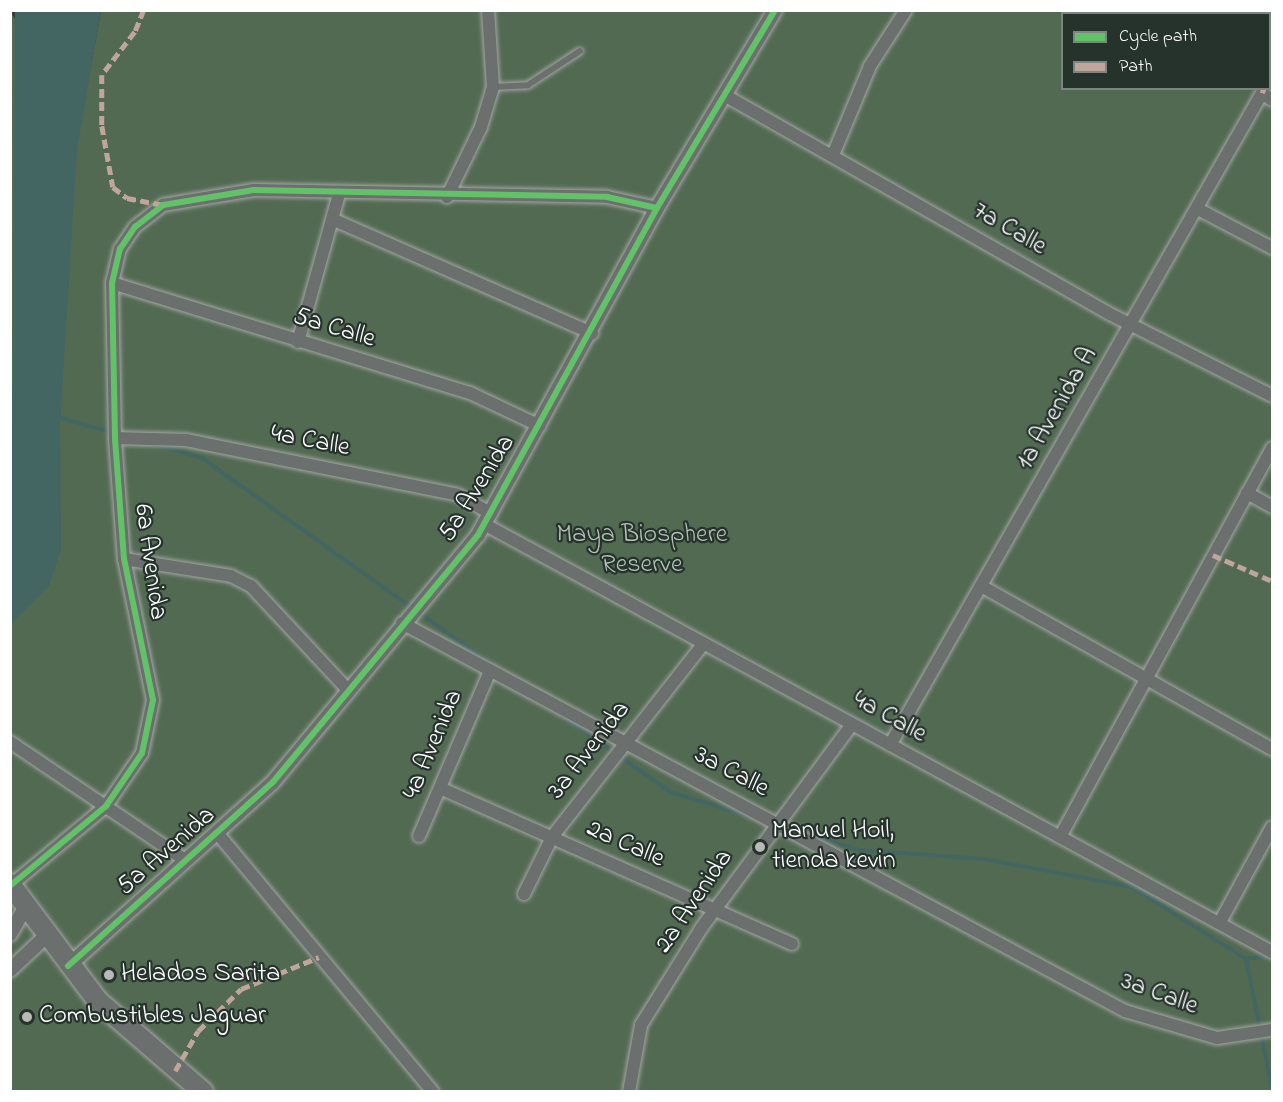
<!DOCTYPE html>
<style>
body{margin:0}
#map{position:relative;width:1283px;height:1102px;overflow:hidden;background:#343a35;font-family:"Indie Flower",sans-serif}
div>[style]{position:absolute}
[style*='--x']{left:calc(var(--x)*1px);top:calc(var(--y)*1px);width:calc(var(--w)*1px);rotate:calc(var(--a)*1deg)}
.green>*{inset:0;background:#526a52}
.water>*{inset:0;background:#436663}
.stream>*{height:4px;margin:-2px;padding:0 2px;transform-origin:2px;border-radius:2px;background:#436663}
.roads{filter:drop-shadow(0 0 2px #a4a6a4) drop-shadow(0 0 2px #a4a6a4)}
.service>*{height:6px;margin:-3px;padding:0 3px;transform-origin:3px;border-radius:3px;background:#6b6f6d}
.minor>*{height:12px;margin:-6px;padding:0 6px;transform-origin:6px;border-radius:6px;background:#6b6f6d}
.tertiary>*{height:14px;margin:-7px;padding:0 7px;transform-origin:7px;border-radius:7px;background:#6b6f6d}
.trunk>*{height:20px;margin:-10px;padding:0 10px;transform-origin:10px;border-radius:10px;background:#6b6f6d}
.quiet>*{height:4.5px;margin-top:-2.25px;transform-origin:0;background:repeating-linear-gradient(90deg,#c0a59a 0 9px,transparent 0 13.5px)}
.cycleway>*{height:6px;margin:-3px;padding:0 3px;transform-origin:3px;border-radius:3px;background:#61c268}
.dots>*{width:16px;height:16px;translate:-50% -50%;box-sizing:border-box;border:3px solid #26332d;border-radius:50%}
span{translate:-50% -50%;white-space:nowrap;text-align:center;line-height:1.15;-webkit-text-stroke:4.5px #26332d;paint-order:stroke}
.street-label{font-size:26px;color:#fff}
.park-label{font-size:26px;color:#b3bfb3}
.poi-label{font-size:26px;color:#fff}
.left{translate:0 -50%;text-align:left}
.frame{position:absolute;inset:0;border:12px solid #fff;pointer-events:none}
.legend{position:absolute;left:1061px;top:12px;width:210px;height:78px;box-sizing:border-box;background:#26332d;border:2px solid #7d8581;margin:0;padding:8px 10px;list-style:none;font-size:18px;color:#fff}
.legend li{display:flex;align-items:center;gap:12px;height:30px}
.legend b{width:30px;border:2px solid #7d8581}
</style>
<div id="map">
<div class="green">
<i style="clip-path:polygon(evenodd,10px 11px,81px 122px,101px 11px,1272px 11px,1272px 1091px,11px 1091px,10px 11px,1062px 14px,1270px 14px,1270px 88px,1062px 88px,1062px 14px)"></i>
</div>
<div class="water">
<i style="clip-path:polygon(15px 11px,101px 11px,77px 150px,60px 424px,61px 549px,49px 586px,11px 624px)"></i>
</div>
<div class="stream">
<i style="--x:58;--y:417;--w:58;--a:15.9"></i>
<i style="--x:153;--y:444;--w:51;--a:15.9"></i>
<i style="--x:202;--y:458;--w:353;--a:35.5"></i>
<i style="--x:561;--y:715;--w:133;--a:35.2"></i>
<i style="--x:670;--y:792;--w:87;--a:16.8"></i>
<i style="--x:806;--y:834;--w:55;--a:16.8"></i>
<i style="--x:859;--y:850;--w:125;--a:4.1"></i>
<i style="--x:984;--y:859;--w:151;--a:10.7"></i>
<i style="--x:1132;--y:887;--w:135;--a:32.3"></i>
<i style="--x:1246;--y:959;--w:133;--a:78.7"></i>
<i style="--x:1247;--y:959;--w:22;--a:-10"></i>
</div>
<div class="roads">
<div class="service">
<i style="--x:493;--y:87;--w:35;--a:-3"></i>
<i style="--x:528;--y:85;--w:62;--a:-33.2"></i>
</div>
<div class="minor">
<i style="--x:726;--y:96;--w:439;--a:29.6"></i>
<i style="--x:1108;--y:313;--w:184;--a:26.8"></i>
<i style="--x:833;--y:155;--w:96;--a:-67.4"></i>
<i style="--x:870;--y:66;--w:67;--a:-57.3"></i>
<i style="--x:447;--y:197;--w:78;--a:-64.1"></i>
<i style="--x:481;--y:127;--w:42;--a:-73.3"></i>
<i style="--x:493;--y:87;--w:77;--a:-93.7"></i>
<i style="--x:1198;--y:209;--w:84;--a:27.8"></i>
<i style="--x:334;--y:220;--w:282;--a:23.7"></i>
<i style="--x:112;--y:283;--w:375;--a:17.1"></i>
<i style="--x:470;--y:393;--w:77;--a:25.2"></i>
<i style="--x:298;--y:342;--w:154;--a:-74.5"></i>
<i style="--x:115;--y:438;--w:71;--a:1.6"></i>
<i style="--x:186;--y:440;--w:278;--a:11.4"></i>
<i style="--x:458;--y:495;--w:38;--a:29"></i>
<i style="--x:1247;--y:493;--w:29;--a:29"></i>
<i style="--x:484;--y:524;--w:897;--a:28.51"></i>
<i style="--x:124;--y:559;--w:108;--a:9"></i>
<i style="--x:231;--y:576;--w:22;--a:27"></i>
<i style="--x:251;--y:586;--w:142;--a:47"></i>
<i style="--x:983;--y:587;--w:331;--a:29.3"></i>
<i style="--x:402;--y:623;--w:821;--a:28.22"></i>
<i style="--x:1125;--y:1011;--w:96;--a:16.4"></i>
<i style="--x:1217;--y:1038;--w:56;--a:-8.3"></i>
<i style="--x:10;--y:742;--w:211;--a:34"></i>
<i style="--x:890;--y:745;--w:751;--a:-60.29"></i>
<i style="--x:1262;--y:93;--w:12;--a:35"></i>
<i style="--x:440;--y:788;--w:385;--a:23.9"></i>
<i style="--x:218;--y:834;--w:336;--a:50.2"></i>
<i style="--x:419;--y:836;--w:180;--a:-66.7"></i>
<i style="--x:1060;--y:837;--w:443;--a:-61.4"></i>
<i style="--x:11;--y:885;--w:124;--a:-39.7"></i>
<i style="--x:106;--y:806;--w:64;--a:-55.8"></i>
<i style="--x:142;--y:753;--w:54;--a:-78.3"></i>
<i style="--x:153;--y:700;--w:144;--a:-101.6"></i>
<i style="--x:124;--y:559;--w:121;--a:-94.3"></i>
<i style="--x:115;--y:438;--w:155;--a:-91.1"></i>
<i style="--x:112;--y:283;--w:35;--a:-77"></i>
<i style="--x:120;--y:249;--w:27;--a:-56"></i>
<i style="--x:135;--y:227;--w:36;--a:-38"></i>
<i style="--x:163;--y:205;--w:92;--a:-9.4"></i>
<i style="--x:254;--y:190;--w:353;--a:1.1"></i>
<i style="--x:607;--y:197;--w:51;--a:12.4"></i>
<i style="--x:524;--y:894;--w:64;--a:-63.8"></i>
<i style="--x:552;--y:837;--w:246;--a:-51.9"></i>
<i style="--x:1220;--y:922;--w:108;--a:-61.3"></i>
<i style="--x:629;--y:1092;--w:68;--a:-79.8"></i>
<i style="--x:641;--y:1025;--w:115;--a:-58.1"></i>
<i style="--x:702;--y:927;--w:252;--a:-53.5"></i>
</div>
<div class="tertiary">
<i style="--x:10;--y:934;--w:30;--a:-60"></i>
<i style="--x:68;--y:966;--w:275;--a:-41.9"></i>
<i style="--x:273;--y:782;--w:321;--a:-50.3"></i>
<i style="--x:478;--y:535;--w:373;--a:-61.3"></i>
<i style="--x:657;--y:208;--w:230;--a:-59.2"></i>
<i style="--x:10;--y:970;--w:48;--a:-43.3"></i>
</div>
<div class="trunk">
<i style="--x:10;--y:884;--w:146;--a:53.1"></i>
<i style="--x:98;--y:1001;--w:139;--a:40.9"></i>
</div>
</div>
<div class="quiet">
<i style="--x:144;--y:10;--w:24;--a:112"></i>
<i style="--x:135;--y:32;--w:54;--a:127.5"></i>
<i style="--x:102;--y:75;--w:51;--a:90"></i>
<i style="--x:102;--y:126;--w:62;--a:79.8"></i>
<i style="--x:113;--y:187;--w:18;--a:38"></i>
<i style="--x:127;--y:198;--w:37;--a:11"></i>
<i style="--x:1270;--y:75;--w:7;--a:-74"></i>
<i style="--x:1262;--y:93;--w:5;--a:-68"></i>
<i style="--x:1213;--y:555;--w:64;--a:23.8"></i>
<i style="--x:175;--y:1071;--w:46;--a:-60.1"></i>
<i style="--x:198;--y:1031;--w:60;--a:-44.3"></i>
<i style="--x:241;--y:989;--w:84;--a:-22.3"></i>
</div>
<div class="cycleway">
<i style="--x:11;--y:885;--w:124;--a:-39.7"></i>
<i style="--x:106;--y:806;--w:64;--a:-55.8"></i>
<i style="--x:142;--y:753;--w:54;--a:-78.3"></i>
<i style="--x:153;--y:700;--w:144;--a:-101.6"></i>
<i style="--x:124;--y:559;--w:121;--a:-94.3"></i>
<i style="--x:115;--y:438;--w:155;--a:-91.1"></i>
<i style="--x:112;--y:283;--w:35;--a:-77"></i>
<i style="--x:120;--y:249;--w:27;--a:-56"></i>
<i style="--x:135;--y:227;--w:36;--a:-38"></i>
<i style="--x:163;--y:205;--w:92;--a:-9.4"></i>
<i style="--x:254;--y:190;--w:353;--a:1.1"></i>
<i style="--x:607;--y:197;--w:51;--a:12.4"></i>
<i style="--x:68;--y:966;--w:275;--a:-41.9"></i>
<i style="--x:273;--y:782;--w:321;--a:-50.3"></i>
<i style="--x:478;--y:535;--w:373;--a:-61.3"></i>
<i style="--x:657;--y:208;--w:230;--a:-59.2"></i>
</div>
<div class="dots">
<i style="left:760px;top:847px;background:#b8bab8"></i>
<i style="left:109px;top:975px;background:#b8bab8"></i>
<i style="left:27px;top:1017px;background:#b8bab8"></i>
</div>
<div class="street-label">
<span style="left:1009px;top:230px;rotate:30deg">7a Calle</span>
<span style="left:334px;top:329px;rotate:17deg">5a Calle</span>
<span style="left:1058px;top:409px;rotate:-60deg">1a Avenida A</span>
<span style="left:310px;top:442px;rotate:11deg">4a Calle</span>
<span style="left:478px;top:489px;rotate:-58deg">5a Avenida</span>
<span style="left:149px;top:562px;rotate:82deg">6a Avenida</span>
<span style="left:889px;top:718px;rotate:29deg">4a Calle</span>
<span style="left:434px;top:745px;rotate:-67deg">4a Avenida</span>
<span style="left:590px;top:751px;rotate:-52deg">3a Avenida</span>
<span style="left:731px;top:773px;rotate:28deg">3a Calle</span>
<span style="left:625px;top:845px;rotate:24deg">2a Calle</span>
<span style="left:167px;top:852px;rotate:-41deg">5a Avenida</span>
<span style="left:695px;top:902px;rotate:-56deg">2a Avenida</span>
<span style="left:1159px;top:995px;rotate:20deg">3a Calle</span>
</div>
<div class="park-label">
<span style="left:642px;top:551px">Maya Biosphere<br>Reserve</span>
</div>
<div class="poi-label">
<span class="left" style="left:772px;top:847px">Manuel Hoil,<br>tienda kevin</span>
<span class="left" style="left:121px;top:975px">Helados Sarita</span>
<span class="left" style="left:39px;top:1017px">Combustibles Jaguar</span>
</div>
<div class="frame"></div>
<ul class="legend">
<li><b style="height:8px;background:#61c268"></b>Cycle path</li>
<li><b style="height:8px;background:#c0a59a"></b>Path</li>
</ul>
</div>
